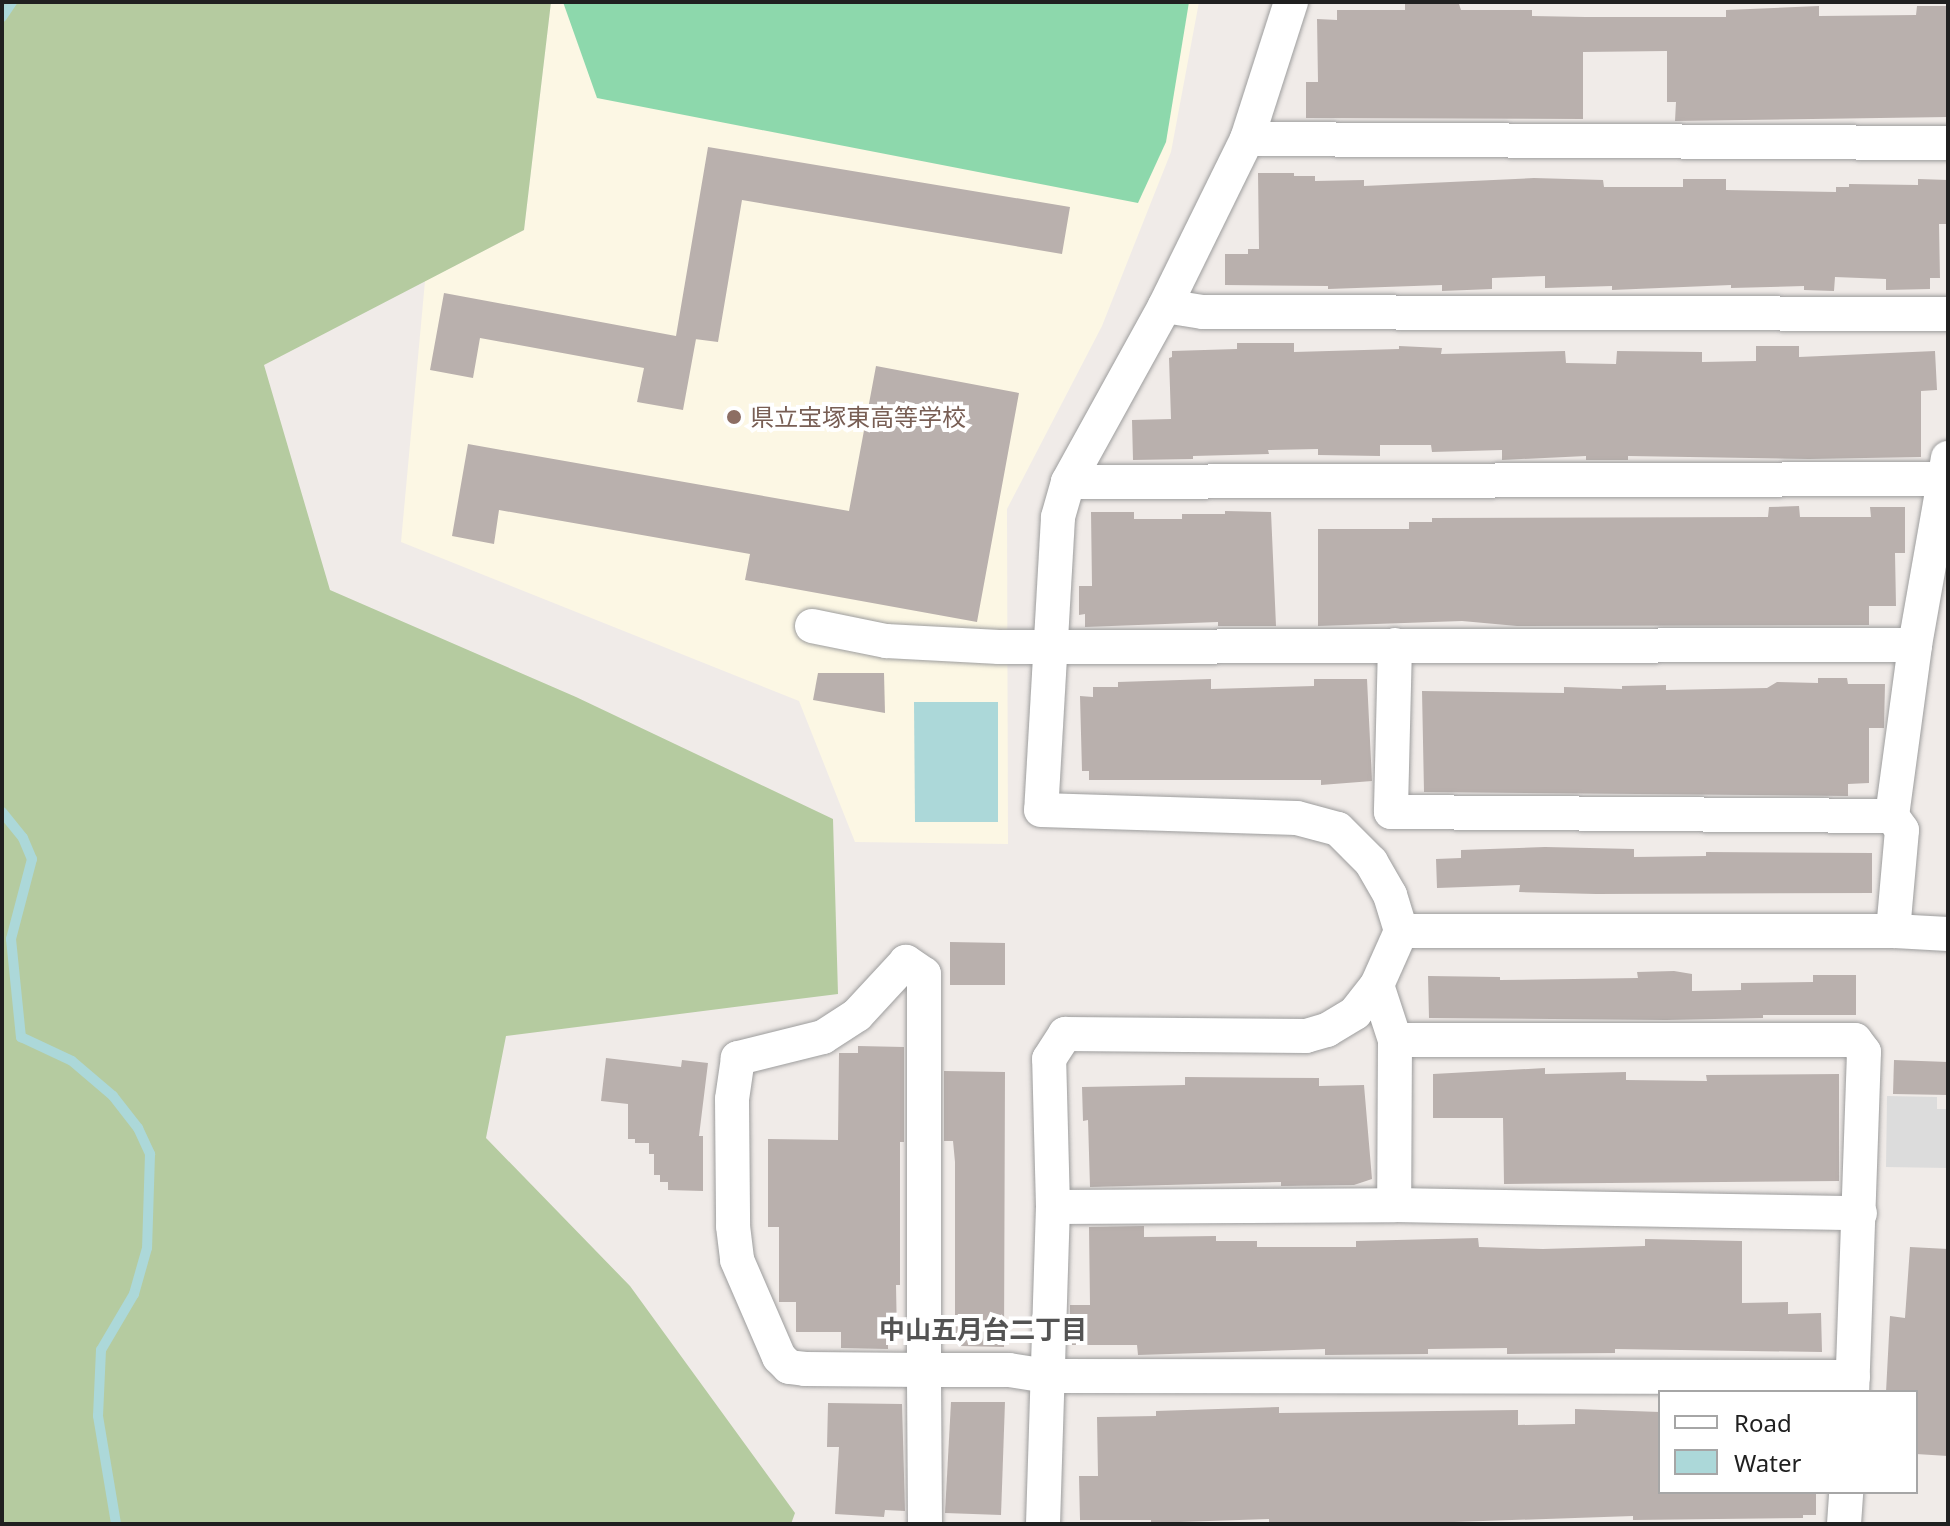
<!DOCTYPE html>
<meta charset="utf-8">
<style>
body{margin:0}
#map{position:relative;width:1950px;height:1526px;overflow:hidden;background:#f0ebe8;font-family:"Noto Sans","Noto Sans JP",sans-serif}
div>[style]{position:absolute}
[style*='--x']{left:calc(var(--x)*1px);top:calc(var(--y)*1px);width:calc(var(--w)*1px);rotate:calc(var(--a)*1deg)}
.education>*{inset:0;background:#fcf7e4}
.forest>*{inset:0;background:#b5cba0}
.pitch>*{inset:0;background:#8dd8ac}
.parking>*{inset:0;background:#dcdcdc}
.water>*{inset:0;background:#acd8d9}
.stream>*{height:10px;margin:-5px;padding:0 5px;transform-origin:5px;border-radius:5px;background:#acd8d9}
.building>*{inset:0;background:#b9b0ad}
.roads{filter:drop-shadow(0 0 2px #9d9d9d) drop-shadow(0 0 2px #9d9d9d)}
.street>*{height:34px;margin:-17px;padding:0 17px;transform-origin:17px;border-radius:17px;background:#fff}
.dots>*{width:22px;height:22px;translate:-50% -50%;box-sizing:border-box;border:4px solid #fff;border-radius:50%}
span{translate:-50% -50%;white-space:nowrap;text-align:center;line-height:1.15;-webkit-text-stroke:8px #fff;paint-order:stroke}
.education-label{font-size:24px;color:#785e54}
.left{translate:0 -50%;text-align:left}
.neighbourhood-label{font-size:26px;color:#535353;font-weight:700}
.frame{position:absolute;inset:0;border:4px solid #202020;pointer-events:none}
.legend{position:absolute;left:1658px;top:1390px;width:260px;height:104px;box-sizing:border-box;background:#fff;border:2px solid #a6a6a6;margin:0;padding:10px 14px;list-style:none;font-size:24px;color:#202020}
.legend li{display:flex;align-items:center;gap:16px;height:40px}
.legend b{width:40px;border:2px solid #a6a6a6}
</style>
<div id="map">
<div class="education">
<i style="clip-path:polygon(551px 2px,1199px 2px,1171px 152px,1102px 326px,1007px 509px,1008px 844px,855px 842px,799px 701px,401px 542px,425px 281px,524px 230px)"></i>
</div>
<div class="forest">
<i style="clip-path:polygon(2px 2px,551px 2px,524px 230px,264px 365px,330px 590px,576px 697px,833px 819px,838px 994px,506px 1036px,486px 1138px,630px 1286px,795px 1513px,791px 1524px,2px 1524px)"></i>
</div>
<div class="pitch">
<i style="clip-path:polygon(563px 2px,1189px 2px,1166px 142px,1138px 203px,597px 98px)"></i>
</div>
<div class="parking">
<i style="clip-path:polygon(1887px 1096px,1937px 1097px,1937px 1109px,1948px 1109px,1948px 1168px,1886px 1167px)"></i>
</div>
<div class="water">
<i style="clip-path:polygon(914px 702px,998px 702px,998px 822px,915px 822px)"></i>
</div>
<div class="stream">
<i style="--x:2;--y:17;--w:18;--a:-56"></i>
<i style="--x:2;--y:812;--w:33;--a:51"></i>
<i style="--x:23;--y:838;--w:23;--a:67"></i>
<i style="--x:32;--y:859;--w:83;--a:104.7"></i>
<i style="--x:11;--y:939;--w:99;--a:84.2"></i>
<i style="--x:21;--y:1037;--w:56;--a:25.2"></i>
<i style="--x:72;--y:1061;--w:54;--a:40.5"></i>
<i style="--x:113;--y:1096;--w:41;--a:52"></i>
<i style="--x:138;--y:1128;--w:29;--a:65"></i>
<i style="--x:150;--y:1154;--w:94;--a:91.8"></i>
<i style="--x:147;--y:1248;--w:48;--a:105.8"></i>
<i style="--x:134;--y:1294;--w:65;--a:120.5"></i>
<i style="--x:101;--y:1350;--w:66;--a:92.6"></i>
<i style="--x:98;--y:1416;--w:109;--a:80.5"></i>
</div>
<div class="building">
<i style="clip-path:polygon(1405px 4px,1459px 4px,1461px 10px,1532px 10px,1532px 16px,1586px 17px,1726px 17px,1726px 10px,1819px 6px,1819px 16px,1916px 15px,1917px 6px,1948px 6px,1948px 117px,1675px 121px,1676px 102px,1667px 102px,1667px 51px,1583px 52px,1583px 119px,1306px 118px,1306px 82px,1318px 82px,1317px 19px,1337px 20px,1337px 10px,1405px 10px)"></i>
<i style="clip-path:polygon(708px 147px,1070px 207px,1062px 254px,742px 200px,718px 342px,687px 338px,696px 339px,683px 410px,637px 402px,644px 368px,480px 338px,473px 378px,430px 370px,444px 293px,676px 336px)"></i>
<i style="clip-path:polygon(1258px 173px,1294px 173px,1294px 176px,1315px 176px,1315px 181px,1364px 180px,1364px 186px,1534px 178px,1603px 180px,1604px 187px,1683px 187px,1683px 179px,1726px 179px,1726px 190px,1836px 192px,1836px 187px,1849px 187px,1849px 184px,1918px 185px,1918px 179px,1948px 180px,1948px 224px,1939px 224px,1940px 278px,1930px 278px,1930px 289px,1886px 290px,1886px 279px,1835px 277px,1834px 291px,1804px 290px,1804px 286px,1731px 288px,1731px 285px,1612px 290px,1612px 286px,1545px 288px,1545px 276px,1492px 278px,1492px 289px,1442px 291px,1442px 285px,1328px 289px,1328px 286px,1225px 285px,1225px 254px,1248px 254px,1248px 249px,1259px 249px)"></i>
<i style="clip-path:polygon(1237px 343px,1294px 343px,1294px 352px,1399px 349px,1399px 346px,1442px 348px,1441px 354px,1565px 351px,1566px 363px,1616px 364px,1617px 351px,1702px 352px,1702px 362px,1756px 361px,1756px 346px,1799px 346px,1799px 357px,1935px 351px,1937px 390px,1921px 391px,1921px 457px,1809px 459px,1628px 456px,1628px 460px,1586px 460px,1586px 456px,1502px 460px,1502px 450px,1432px 452px,1431px 445px,1380px 445px,1380px 456px,1318px 455px,1318px 449px,1268px 450px,1269px 454px,1193px 456px,1193px 459px,1133px 460px,1132px 420px,1171px 419px,1169px 358px,1172px 357px,1172px 351px,1237px 349px)"></i>
<i style="clip-path:polygon(876px 366px,1019px 393px,977px 622px,745px 580px,750px 554px,499px 510px,494px 544px,452px 536px,468px 444px,849px 511px)"></i>
<i style="clip-path:polygon(1799px 506px,1800px 517px,1871px 517px,1870px 507px,1905px 507px,1905px 553px,1895px 553px,1896px 606px,1869px 606px,1869px 625px,1517px 626px,1462px 621px,1318px 626px,1318px 529px,1409px 529px,1409px 522px,1432px 522px,1432px 518px,1768px 517px,1769px 507px)"></i>
<i style="clip-path:polygon(1225px 511px,1271px 512px,1276px 626px,1218px 626px,1218px 622px,1085px 627px,1085px 614px,1079px 615px,1079px 586px,1092px 586px,1091px 512px,1134px 512px,1134px 519px,1182px 519px,1182px 514px,1225px 514px)"></i>
<i style="clip-path:polygon(818px 673px,884px 673px,885px 713px,813px 700px)"></i>
<i style="clip-path:polygon(1818px 678px,1847px 678px,1848px 684px,1885px 684px,1884px 728px,1869px 728px,1869px 783px,1848px 784px,1848px 796px,1424px 792px,1422px 691px,1564px 693px,1564px 687px,1622px 689px,1622px 686px,1666px 685px,1666px 690px,1767px 688px,1777px 682px,1818px 683px)"></i>
<i style="clip-path:polygon(1211px 679px,1211px 689px,1314px 686px,1314px 679px,1367px 679px,1372px 781px,1321px 785px,1321px 780px,1089px 780px,1089px 771px,1082px 771px,1080px 696px,1093px 697px,1093px 687px,1118px 687px,1118px 682px)"></i>
<i style="clip-path:polygon(1545px 847px,1634px 849px,1634px 857px,1706px 856px,1706px 852px,1872px 853px,1872px 893px,1596px 894px,1519px 892px,1520px 885px,1437px 888px,1436px 859px,1461px 858px,1461px 850px)"></i>
<i style="clip-path:polygon(950px 942px,1005px 943px,1005px 985px,950px 985px)"></i>
<i style="clip-path:polygon(1674px 971px,1692px 974px,1692px 991px,1741px 990px,1741px 983px,1813px 982px,1813px 975px,1856px 975px,1856px 1015px,1763px 1015px,1763px 1018px,1666px 1020px,1429px 1018px,1428px 976px,1500px 977px,1500px 980px,1574px 979px,1638px 978px,1637px 972px)"></i>
<i style="clip-path:polygon(858px 1046px,904px 1047px,904px 1142px,900px 1142px,900px 1285px,896px 1285px,897px 1338px,888px 1338px,888px 1349px,841px 1348px,841px 1332px,796px 1332px,796px 1302px,779px 1302px,779px 1227px,768px 1227px,768px 1139px,838px 1140px,839px 1053px,858px 1053px)"></i>
<i style="clip-path:polygon(606px 1058px,681px 1067px,682px 1060px,708px 1063px,699px 1136px,703px 1136px,703px 1191px,668px 1190px,668px 1182px,660px 1182px,660px 1175px,654px 1175px,654px 1154px,649px 1154px,649px 1143px,635px 1143px,635px 1139px,628px 1139px,628px 1104px,601px 1101px)"></i>
<i style="clip-path:polygon(1894px 1060px,1948px 1062px,1948px 1095px,1893px 1094px)"></i>
<i style="clip-path:polygon(1545px 1068px,1545px 1074px,1626px 1072px,1626px 1080px,1707px 1081px,1706px 1075px,1839px 1074px,1839px 1181px,1504px 1184px,1503px 1118px,1433px 1118px,1433px 1074px)"></i>
<i style="clip-path:polygon(944px 1071px,1005px 1072px,1004px 1347px,961px 1346px,961px 1340px,955px 1340px,955px 1162px,953px 1141px,944px 1141px)"></i>
<i style="clip-path:polygon(1185px 1077px,1319px 1078px,1319px 1086px,1364px 1085px,1372px 1179px,1354px 1185px,1281px 1186px,1281px 1182px,1090px 1187px,1088px 1120px,1083px 1121px,1082px 1087px,1185px 1085px)"></i>
<i style="clip-path:polygon(1144px 1226px,1144px 1237px,1216px 1236px,1216px 1241px,1257px 1241px,1257px 1247px,1356px 1247px,1356px 1241px,1478px 1238px,1479px 1247px,1543px 1249px,1645px 1246px,1645px 1239px,1742px 1241px,1742px 1303px,1788px 1302px,1788px 1314px,1821px 1313px,1822px 1352px,1615px 1349px,1615px 1353px,1507px 1354px,1507px 1348px,1428px 1349px,1428px 1354px,1325px 1355px,1325px 1349px,1138px 1355px,1137px 1345px,1070px 1345px,1070px 1305px,1090px 1305px,1089px 1227px)"></i>
<i style="clip-path:polygon(1910px 1247px,1948px 1249px,1948px 1456px,1916px 1454px,1916px 1392px,1886px 1392px,1890px 1316px,1905px 1318px)"></i>
<i style="clip-path:polygon(951px 1402px,1005px 1402px,1001px 1515px,945px 1513px)"></i>
<i style="clip-path:polygon(828px 1403px,902px 1404px,905px 1511px,885px 1510px,884px 1517px,835px 1514px,839px 1447px,827px 1447px)"></i>
<i style="clip-path:polygon(1279px 1407px,1279px 1413px,1518px 1410px,1518px 1425px,1575px 1424px,1575px 1409px,1660px 1412px,1660px 1492px,1816px 1492px,1816px 1515px,1803px 1515px,1803px 1518px,1633px 1520px,1633px 1516px,1425px 1523px,1269px 1523px,1269px 1519px,1151px 1523px,1151px 1520px,1080px 1520px,1079px 1476px,1098px 1476px,1097px 1417px,1156px 1416px,1156px 1411px)"></i>
</div>
<div class="roads">
<div class="street">
<i style="--x:1291;--y:2;--w:144;--a:107.8"></i>
<i style="--x:1247;--y:139;--w:186;--a:116.2"></i>
<i style="--x:1165;--y:306;--w:201;--a:118.9"></i>
<i style="--x:1068;--y:482;--w:37;--a:106"></i>
<i style="--x:1058;--y:518;--w:292;--a:93.3"></i>
<i style="--x:1041;--y:810;--w:256;--a:1.8"></i>
<i style="--x:1297;--y:818;--w:42;--a:15"></i>
<i style="--x:1338;--y:829;--w:47;--a:45"></i>
<i style="--x:1371;--y:862;--w:38;--a:60"></i>
<i style="--x:1390;--y:895;--w:38;--a:73"></i>
<i style="--x:1247;--y:139;--w:701;--a:0.33"></i>
<i style="--x:1165;--y:306;--w:38;--a:9"></i>
<i style="--x:1203;--y:312;--w:745;--a:0.15"></i>
<i style="--x:1068;--y:482;--w:877;--a:-0.2"></i>
<i style="--x:812;--y:626;--w:76;--a:11.5"></i>
<i style="--x:886;--y:641;--w:113;--a:3"></i>
<i style="--x:999;--y:647;--w:916;--a:-0.13"></i>
<i style="--x:1395;--y:645;--w:167;--a:91.4"></i>
<i style="--x:1391;--y:812;--w:501;--a:0.46"></i>
<i style="--x:1893;--y:931;--w:101;--a:-84.9"></i>
<i style="--x:1902;--y:830;--w:17;--a:-126"></i>
<i style="--x:1892;--y:816;--w:173;--a:-82.3"></i>
<i style="--x:1915;--y:645;--w:190;--a:-80"></i>
<i style="--x:1377;--y:985;--w:58;--a:71.9"></i>
<i style="--x:1395;--y:1040;--w:165;--a:90.3"></i>
<i style="--x:1395;--y:1040;--w:460;--a:0"></i>
<i style="--x:1855;--y:1040;--w:15;--a:53"></i>
<i style="--x:1864;--y:1052;--w:340;--a:92"></i>
<i style="--x:1053;--y:1207;--w:341;--a:-0.3"></i>
<i style="--x:1394;--y:1205;--w:466;--a:1"></i>
<i style="--x:925;--y:1524;--w:154;--a:-90.4"></i>
<i style="--x:924;--y:1370;--w:396;--a:-90"></i>
<i style="--x:924;--y:974;--w:22;--a:-146"></i>
<i style="--x:906;--y:962;--w:72;--a:132.8"></i>
<i style="--x:857;--y:1015;--w:40;--a:147.1"></i>
<i style="--x:823;--y:1037;--w:88;--a:166.1"></i>
<i style="--x:738;--y:1058;--w:41;--a:98.3"></i>
<i style="--x:732;--y:1099;--w:127;--a:89.5"></i>
<i style="--x:733;--y:1226;--w:34;--a:83"></i>
<i style="--x:737;--y:1260;--w:106;--a:66.6"></i>
<i style="--x:779;--y:1357;--w:14;--a:45"></i>
<i style="--x:789;--y:1367;--w:16;--a:7"></i>
<i style="--x:805;--y:1369;--w:119;--a:0.5"></i>
<i style="--x:924;--y:1370;--w:85;--a:0"></i>
<i style="--x:1009;--y:1370;--w:37;--a:9"></i>
<i style="--x:1046;--y:1376;--w:807;--a:0.07"></i>
<i style="--x:1043;--y:1524;--w:317;--a:-88.2"></i>
<i style="--x:1053;--y:1207;--w:148;--a:-91.5"></i>
<i style="--x:1049;--y:1059;--w:30;--a:-57"></i>
<i style="--x:1065;--y:1034;--w:241;--a:0.5"></i>
<i style="--x:1306;--y:1036;--w:22;--a:-16"></i>
<i style="--x:1327;--y:1030;--w:33;--a:-31"></i>
<i style="--x:1355;--y:1013;--w:36;--a:-52"></i>
<i style="--x:1377;--y:985;--w:59;--a:-66"></i>
<i style="--x:1401;--y:931;--w:492;--a:0"></i>
<i style="--x:1893;--y:931;--w:55;--a:3.1"></i>
<i style="--x:1844;--y:1524;--w:32;--a:-86"></i>
</div>
</div>
<div class="dots">
<i style="left:734px;top:417px;background:#8d6e63"></i>
</div>
<div class="education-label">
<span class="left" style="left:750px;top:417px">県立宝塚東高等学校</span>
</div>
<div class="neighbourhood-label">
<span style="left:983px;top:1330px">中山五月台二丁目</span>
</div>
<div class="frame"></div>
<ul class="legend">
<li><b style="height:10px;background:#fff"></b>Road</li>
<li><b style="height:22px;background:#acd8d9"></b>Water</li>
</ul>
</div>
